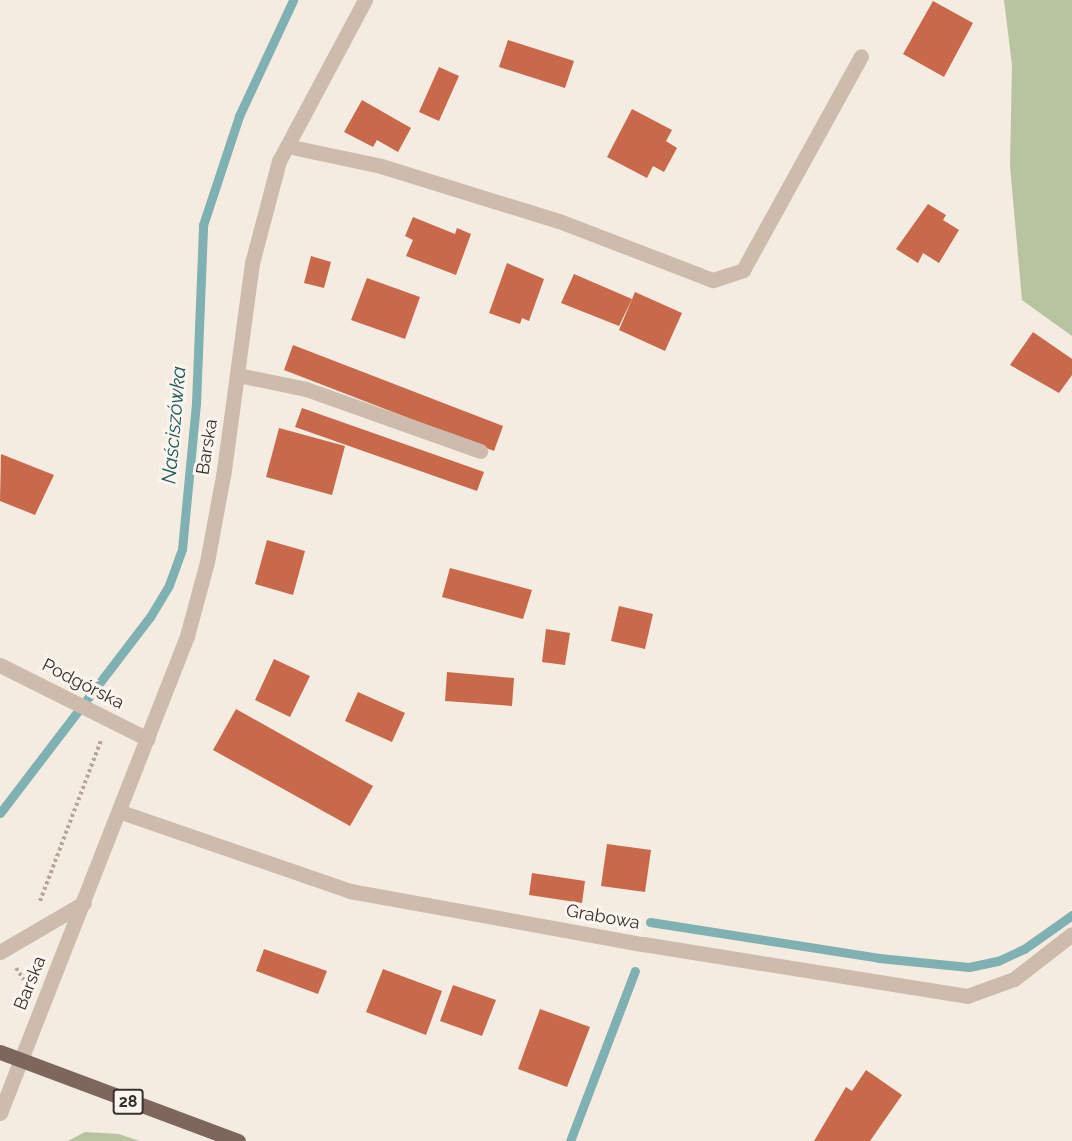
<!DOCTYPE html>
<meta charset="utf-8">
<style>
body{margin:0}
#map{position:relative;width:1072px;height:1141px;overflow:hidden;background:#f4ebe1;font-family:Raleway,sans-serif}
div>[style]{position:absolute}
[style*='--x']{left:calc(var(--x)*1px);top:calc(var(--y)*1px);width:calc(var(--w)*1px);rotate:calc(var(--a)*1deg)}
.green>*{inset:0;background:#b8c4a0}
.stream>*{height:9px;margin:-4.5px;padding:0 4.5px;transform-origin:4.5px;border-radius:4.5px;background:#7fb0b2}
.building>*{inset:0;background:#c8694b}
.path>*{height:4px;margin-top:-2px;transform-origin:0;background:repeating-linear-gradient(90deg,#b9a596 0 3px,transparent 0 6px)}
.minor>*{height:15px;margin:-7.5px;padding:0 7.5px;transform-origin:7.5px;border-radius:7.5px;background:#cdbbac}
.major>*{height:15px;margin:-7.5px;padding:0 7.5px;transform-origin:7.5px;border-radius:7.5px;background:#7d675c}
span{translate:-50% -50%;white-space:nowrap;text-align:center;line-height:1.15;-webkit-text-stroke:6px #fbf5ee;paint-order:stroke}
.shield-label span{padding:2px 4px;background:#fbf5ee;border:2px solid;border-radius:4px;-webkit-text-stroke-width:0}
.shield-label{font-size:16px;color:#3b302b;font-weight:700}
.street-label{font-size:18px;color:#3b302b}
.water-label{font-size:20px;color:#1f5a5e;font-style:italic}
</style>
<div id="map">
<div class="green">
<i style="clip-path:polygon(1004px 0,1072px 0,1072px 336px,1022px 300px,1010px 166px,1012px 65px)"></i>
<i style="clip-path:polygon(85px 1132px,119px 1134px,139px 1141px,68px 1141px)"></i>
</div>
<div class="stream">
<i style="--x:0;--y:813;--w:247;--a:-52.6"></i>
<i style="--x:150;--y:617;--w:37;--a:-59"></i>
<i style="--x:169;--y:585;--w:38;--a:-70"></i>
<i style="--x:182;--y:549;--w:147;--a:-84.5"></i>
<i style="--x:196;--y:403;--w:178;--a:-87.7"></i>
<i style="--x:203;--y:225;--w:115;--a:-71.7"></i>
<i style="--x:239;--y:116;--w:128;--a:-65"></i>
<i style="--x:650;--y:922;--w:232;--a:8.9"></i>
<i style="--x:879;--y:958;--w:90;--a:5.7"></i>
<i style="--x:969;--y:967;--w:30;--a:-12"></i>
<i style="--x:998;--y:961;--w:29;--a:-25"></i>
<i style="--x:1024;--y:949;--w:59;--a:-35.3"></i>
<i style="--x:570;--y:1141;--w:182;--a:-69.1"></i>
</div>
<div class="building">
<i style="clip-path:polygon(933px 1px,973px 23px,944px 77px,903px 54px)"></i>
<i style="clip-path:polygon(508px 40px,574px 61px,565px 88px,499px 67px)"></i>
<i style="clip-path:polygon(439px 67px,459px 76px,439px 121px,419px 112px)"></i>
<i style="clip-path:polygon(362px 100px,411px 128px,398px 152px,377px 140px,373px 147px,344px 132px)"></i>
<i style="clip-path:polygon(632px 109px,672px 130px,666px 141px,677px 148px,664px 172px,653px 166px,647px 178px,607px 157px)"></i>
<i style="clip-path:polygon(928px 204px,946px 215px,943px 220px,959px 230px,939px 263px,923px 253px,918px 263px,896px 249px)"></i>
<i style="clip-path:polygon(413px 217px,455px 234px,457px 228px,471px 234px,456px 275px,406px 256px,413px 240px,405px 236px)"></i>
<i style="clip-path:polygon(311px 256px,331px 262px,324px 288px,304px 283px)"></i>
<i style="clip-path:polygon(507px 263px,544px 279px,529px 321px,522px 318px,520px 324px,489px 313px)"></i>
<i style="clip-path:polygon(574px 274px,632px 299px,619px 326px,561px 303px)"></i>
<i style="clip-path:polygon(367px 278px,420px 297px,405px 339px,351px 320px)"></i>
<i style="clip-path:polygon(635px 292px,682px 313px,665px 351px,619px 330px)"></i>
<i style="clip-path:polygon(1033px 332px,1072px 359px,1072px 375px,1059px 393px,1010px 365px)"></i>
<i style="clip-path:polygon(293px 345px,503px 426px,494px 451px,284px 370px)"></i>
<i style="clip-path:polygon(302px 408px,484px 472px,477px 491px,295px 427px)"></i>
<i style="clip-path:polygon(279px 428px,345px 446px,332px 495px,266px 477px)"></i>
<i style="clip-path:polygon(1px 454px,54px 475px,35px 515px,0 501px)"></i>
<i style="clip-path:polygon(267px 540px,305px 551px,293px 595px,255px 584px)"></i>
<i style="clip-path:polygon(450px 568px,532px 590px,523px 619px,442px 597px)"></i>
<i style="clip-path:polygon(619px 606px,653px 614px,645px 649px,611px 641px)"></i>
<i style="clip-path:polygon(546px 629px,570px 633px,565px 665px,542px 662px)"></i>
<i style="clip-path:polygon(274px 659px,310px 676px,290px 717px,255px 700px)"></i>
<i style="clip-path:polygon(447px 672px,514px 678px,512px 706px,445px 701px)"></i>
<i style="clip-path:polygon(358px 692px,405px 713px,392px 742px,345px 721px)"></i>
<i style="clip-path:polygon(236px 709px,373px 786px,350px 826px,213px 750px)"></i>
<i style="clip-path:polygon(607px 844px,651px 850px,645px 892px,601px 886px)"></i>
<i style="clip-path:polygon(532px 873px,585px 881px,582px 903px,529px 895px)"></i>
<i style="clip-path:polygon(264px 949px,327px 971px,318px 994px,256px 971px)"></i>
<i style="clip-path:polygon(383px 969px,442px 991px,426px 1035px,366px 1012px)"></i>
<i style="clip-path:polygon(453px 985px,496px 1000px,482px 1036px,440px 1021px)"></i>
<i style="clip-path:polygon(540px 1009px,590px 1027px,567px 1087px,518px 1069px)"></i>
<i style="clip-path:polygon(866px 1070px,902px 1095px,870px 1141px,814px 1141px,846px 1087px,852px 1091px)"></i>
</div>
<div class="path">
<i style="--x:40;--y:901;--w:172;--a:-69.2"></i>
<i style="--x:16;--y:968;--w:14;--a:56"></i>
</div>
<div class="minor">
<i style="--x:287;--y:146;--w:96;--a:12"></i>
<i style="--x:381;--y:166;--w:186;--a:17.2"></i>
<i style="--x:559;--y:221;--w:165;--a:21"></i>
<i style="--x:713;--y:280;--w:32;--a:-18"></i>
<i style="--x:743;--y:270;--w:244;--a:-61.1"></i>
<i style="--x:238;--y:375;--w:69;--a:11.6"></i>
<i style="--x:306;--y:389;--w:185;--a:19.6"></i>
<i style="--x:0;--y:665;--w:165;--a:26.6"></i>
<i style="--x:121;--y:812;--w:242;--a:19"></i>
<i style="--x:350;--y:891;--w:298;--a:10.3"></i>
<i style="--x:643;--y:944;--w:328;--a:9.1"></i>
<i style="--x:967;--y:996;--w:50;--a:-19.9"></i>
<i style="--x:1014;--y:979;--w:73;--a:-37.8"></i>
<i style="--x:0;--y:952;--w:97;--a:-30.3"></i>
<i style="--x:0;--y:1113;--w:512;--a:-68.59"></i>
<i style="--x:187;--y:636;--w:77;--a:-74.9"></i>
<i style="--x:207;--y:562;--w:94;--a:-79.5"></i>
<i style="--x:224;--y:470;--w:209;--a:-82.3"></i>
<i style="--x:252;--y:263;--w:106;--a:-75.2"></i>
<i style="--x:279;--y:161;--w:183;--a:-61.9"></i>
</div>
<div class="major">
<i style="--x:0;--y:1052;--w:254;--a:20.5"></i>
</div>
<div class="shield-label">
<span style="left:128px;top:1102px">28</span>
</div>
<div class="street-label">
<span style="left:207px;top:447px;rotate:-81deg">Barska</span>
<span style="left:83px;top:684px;rotate:27deg">Podgórska</span>
<span style="left:603px;top:917px;rotate:10deg">Grabowa</span>
<span style="left:30px;top:983px;rotate:-68deg">Barska</span>
</div>
<div class="water-label">
<span style="left:174px;top:425px;rotate:-85deg">Naściszówka</span>
</div>
</div>
